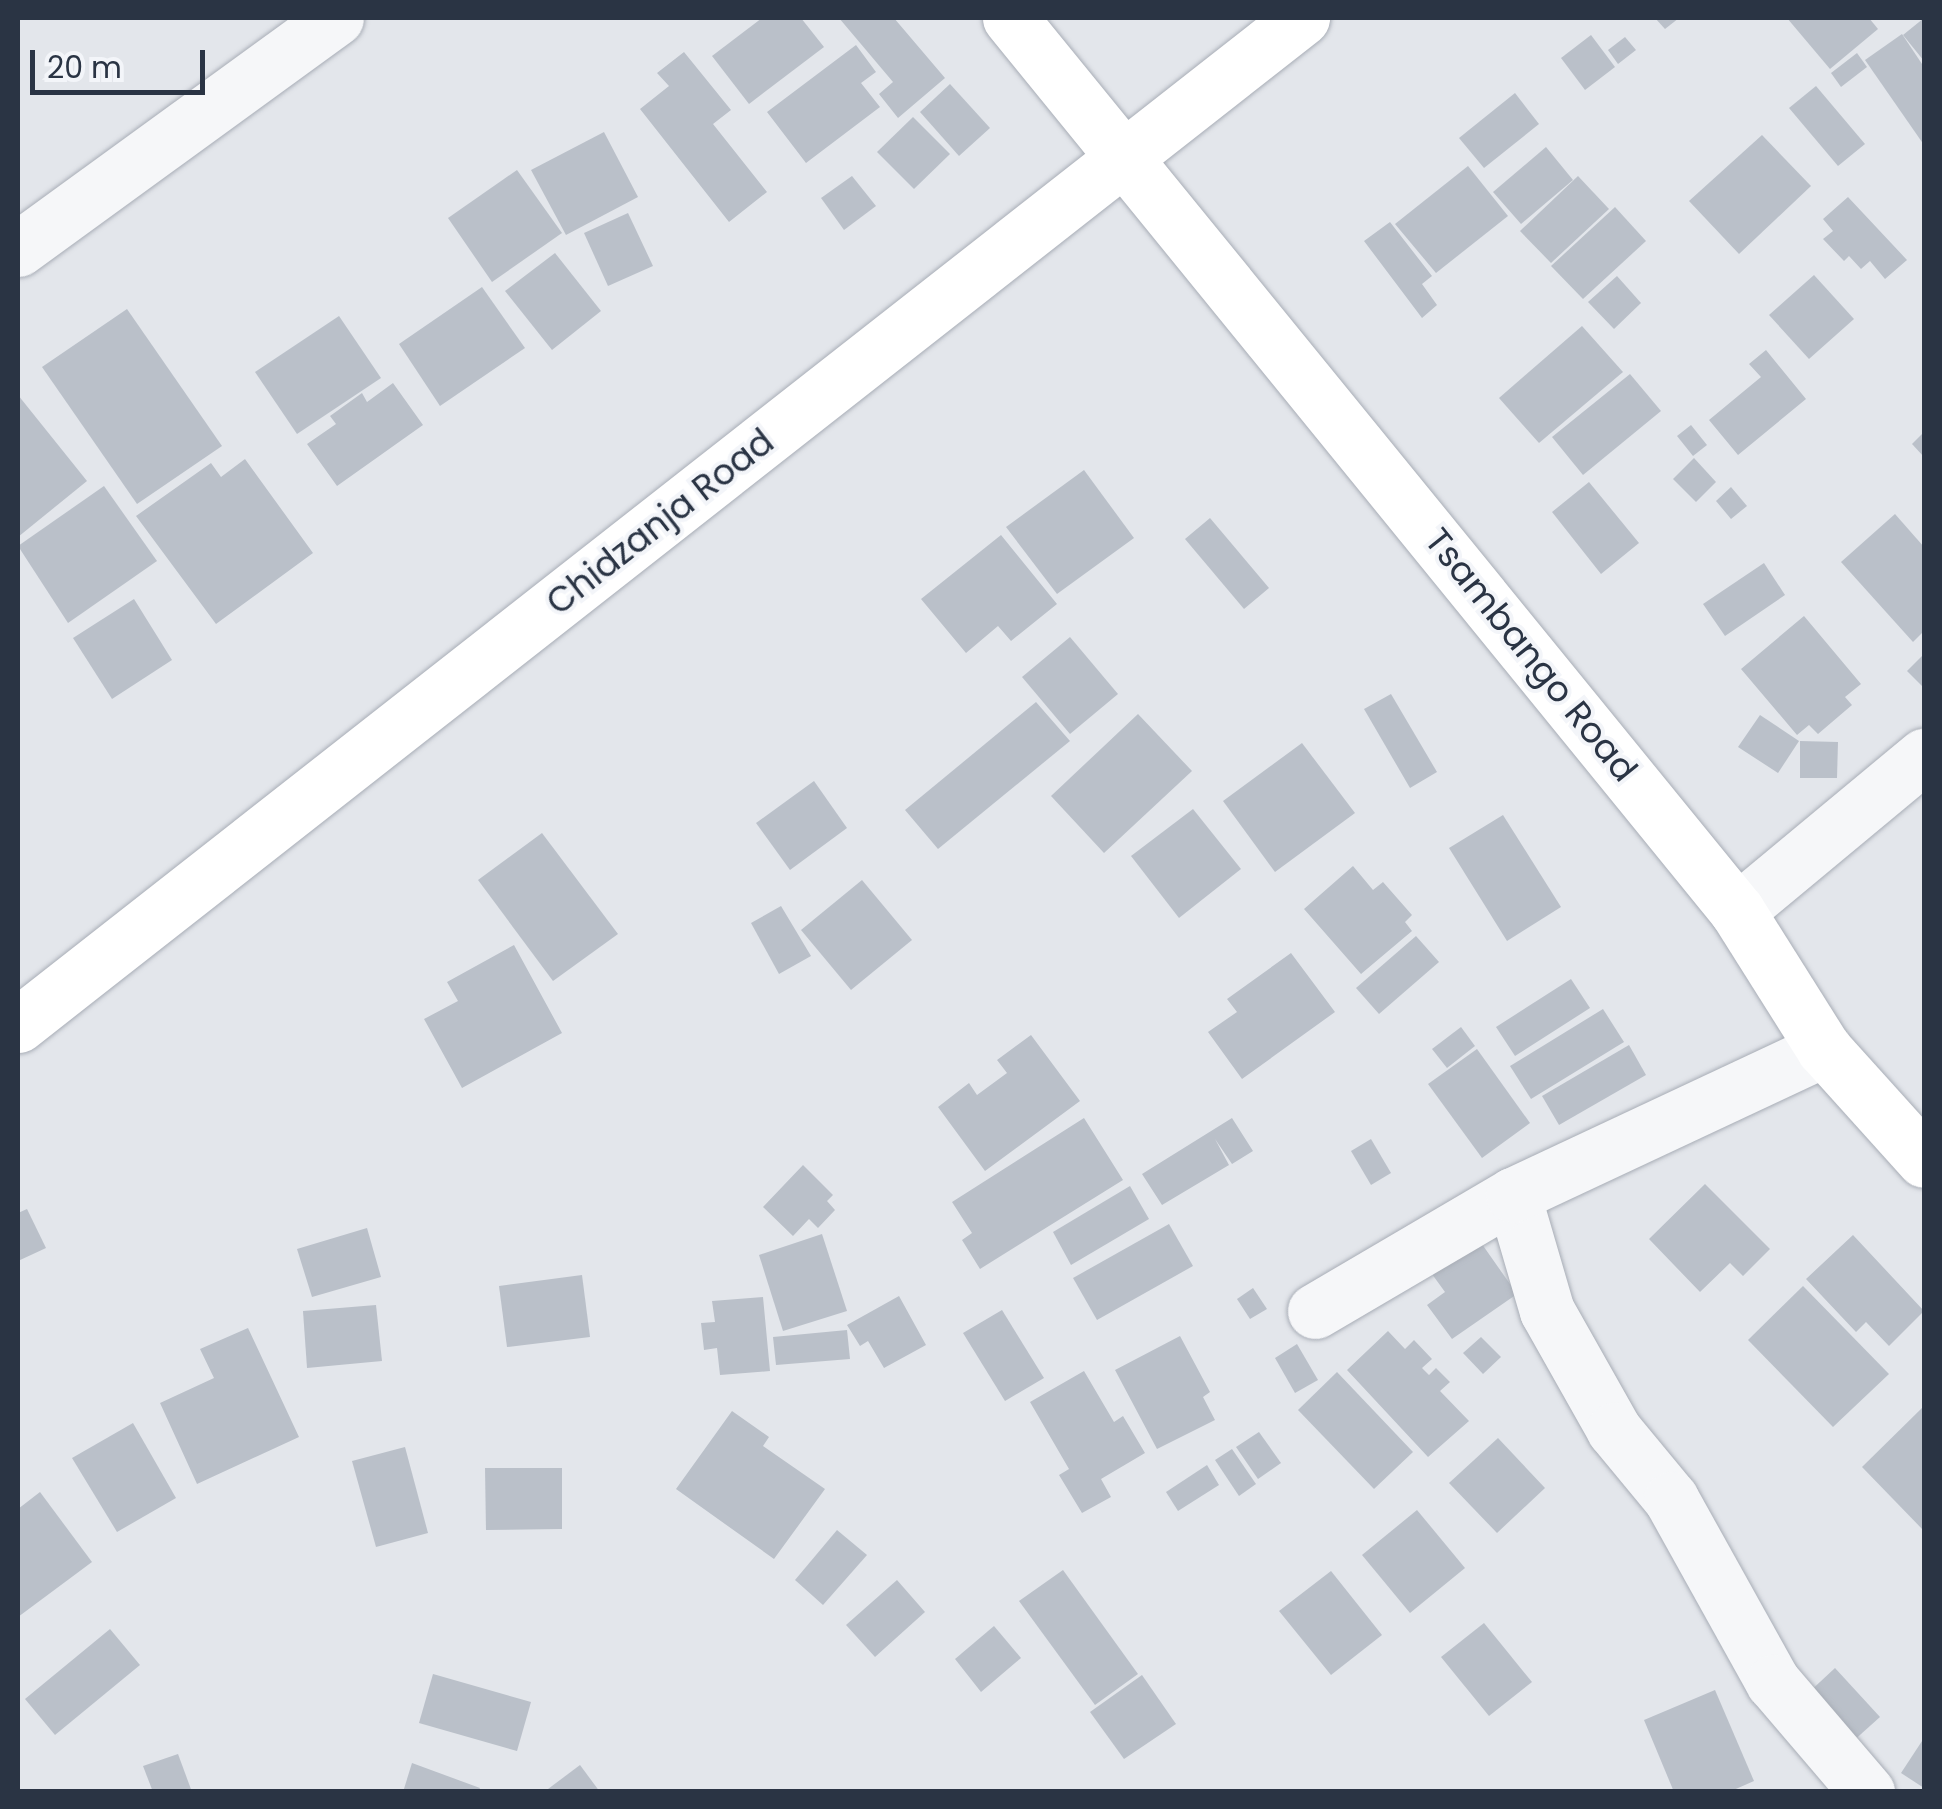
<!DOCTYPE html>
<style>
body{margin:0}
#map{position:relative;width:1942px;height:1809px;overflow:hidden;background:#e3e6eb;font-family:Poppins,sans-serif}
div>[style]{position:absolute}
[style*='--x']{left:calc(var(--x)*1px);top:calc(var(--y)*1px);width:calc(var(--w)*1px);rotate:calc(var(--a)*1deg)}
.building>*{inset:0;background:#bac0c9}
.roads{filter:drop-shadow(0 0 2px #a8adb6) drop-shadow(0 0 2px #a8adb6)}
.street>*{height:55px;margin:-27.5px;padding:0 27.5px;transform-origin:27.5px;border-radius:27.5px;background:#f6f7f9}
.secondary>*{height:55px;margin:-27.5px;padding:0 27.5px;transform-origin:27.5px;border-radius:27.5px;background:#fff}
span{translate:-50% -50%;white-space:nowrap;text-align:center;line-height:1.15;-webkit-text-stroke:8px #f3f5f9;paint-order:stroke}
.street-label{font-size:35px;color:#2a3444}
.frame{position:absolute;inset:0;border:20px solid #2a3444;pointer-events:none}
.scale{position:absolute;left:30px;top:50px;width:175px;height:45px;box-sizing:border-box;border:5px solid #2a3444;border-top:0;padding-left:12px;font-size:30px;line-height:35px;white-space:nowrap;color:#2a3444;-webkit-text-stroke:8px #f3f5f9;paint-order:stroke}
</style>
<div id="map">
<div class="building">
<i style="clip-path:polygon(762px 18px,801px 18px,824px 47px,749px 104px,712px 56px)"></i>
<i style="clip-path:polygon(839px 18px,894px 18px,945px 78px,898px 118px,879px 94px,893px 82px)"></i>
<i style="clip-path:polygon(1655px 18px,1679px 18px,1665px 29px)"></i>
<i style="clip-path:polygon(1787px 18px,1869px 18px,1878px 29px,1830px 69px)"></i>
<i style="clip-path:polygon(1924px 18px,1924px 61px,1903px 35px)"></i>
<i style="clip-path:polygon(1902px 34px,1924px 67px,1924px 145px,1865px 60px)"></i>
<i style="clip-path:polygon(1591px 35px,1615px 67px,1585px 90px,1561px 58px)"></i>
<i style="clip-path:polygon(1625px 37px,1636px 50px,1618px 64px,1608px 50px)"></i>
<i style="clip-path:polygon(856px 45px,876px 72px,861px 83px,880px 107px,806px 163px,767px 112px)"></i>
<i style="clip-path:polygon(684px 52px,731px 110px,713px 124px,767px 192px,729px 222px,640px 109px,669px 86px,657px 73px)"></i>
<i style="clip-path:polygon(1857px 53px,1867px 67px,1841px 87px,1831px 73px)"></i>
<i style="clip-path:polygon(950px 84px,990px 128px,959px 156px,920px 112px)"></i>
<i style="clip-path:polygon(1816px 86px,1865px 144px,1838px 166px,1789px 108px)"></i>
<i style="clip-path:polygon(1515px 93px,1539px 124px,1484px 168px,1459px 138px)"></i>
<i style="clip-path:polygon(913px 117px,950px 154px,914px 189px,877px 152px)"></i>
<i style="clip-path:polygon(604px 132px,638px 197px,566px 235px,531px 170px)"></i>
<i style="clip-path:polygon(1762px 135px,1811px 186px,1739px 254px,1689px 201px)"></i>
<i style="clip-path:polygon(1546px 147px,1573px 180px,1521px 224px,1493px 192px)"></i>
<i style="clip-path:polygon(1468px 166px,1508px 216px,1436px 273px,1395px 224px)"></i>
<i style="clip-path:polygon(517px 170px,562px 233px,492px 282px,448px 218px)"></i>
<i style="clip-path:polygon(852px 176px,876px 206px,844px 230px,821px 198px)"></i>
<i style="clip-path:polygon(1578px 176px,1609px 209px,1551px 263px,1520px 231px)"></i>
<i style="clip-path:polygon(1848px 197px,1907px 260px,1885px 279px,1870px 261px,1861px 269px,1849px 256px,1844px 261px,1823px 239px,1833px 231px,1823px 219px)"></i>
<i style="clip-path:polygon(1615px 207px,1646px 241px,1583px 299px,1551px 266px)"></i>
<i style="clip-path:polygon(628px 213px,653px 266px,608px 286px,584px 233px)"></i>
<i style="clip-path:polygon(1390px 222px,1432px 276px,1422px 284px,1437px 305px,1422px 318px,1364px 241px)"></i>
<i style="clip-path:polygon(555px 253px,601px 311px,552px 350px,505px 291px)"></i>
<i style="clip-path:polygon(1814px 275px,1854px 319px,1809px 359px,1769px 315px)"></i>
<i style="clip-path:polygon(1617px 276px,1641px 303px,1614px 329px,1588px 302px)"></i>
<i style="clip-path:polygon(482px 287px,525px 348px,440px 406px,399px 344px)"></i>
<i style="clip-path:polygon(127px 309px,222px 446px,137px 504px,42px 367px)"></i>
<i style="clip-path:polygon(339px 316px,381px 378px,297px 434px,255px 372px)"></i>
<i style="clip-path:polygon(1582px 326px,1623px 372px,1539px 443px,1499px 398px)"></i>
<i style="clip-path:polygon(1766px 350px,1806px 399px,1738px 455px,1709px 420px,1761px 377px,1749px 364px)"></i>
<i style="clip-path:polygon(1630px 374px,1661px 411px,1583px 475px,1552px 437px)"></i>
<i style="clip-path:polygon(393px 383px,423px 425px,337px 486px,307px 444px,336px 424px,330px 416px,362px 393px,367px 402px)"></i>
<i style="clip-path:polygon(18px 395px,87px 481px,18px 537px)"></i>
<i style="clip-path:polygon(1691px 425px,1707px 445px,1693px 456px,1677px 436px)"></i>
<i style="clip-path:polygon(1924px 432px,1924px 457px,1912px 444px)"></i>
<i style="clip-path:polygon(1694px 458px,1716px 482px,1696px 502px,1673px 479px)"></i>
<i style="clip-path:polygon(245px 459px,313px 553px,216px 624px,136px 516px,211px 463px,221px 477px)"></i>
<i style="clip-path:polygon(1084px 470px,1134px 538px,1057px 594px,1006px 527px)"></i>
<i style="clip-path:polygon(1589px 482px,1639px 543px,1601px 574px,1552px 512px)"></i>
<i style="clip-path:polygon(104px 486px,157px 561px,68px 623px,18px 546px)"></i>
<i style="clip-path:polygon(1731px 487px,1747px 506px,1731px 519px,1716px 501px)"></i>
<i style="clip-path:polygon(1895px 514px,1924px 547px,1924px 631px,1913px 642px,1841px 562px)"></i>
<i style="clip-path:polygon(1210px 518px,1269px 588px,1244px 609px,1185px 539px)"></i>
<i style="clip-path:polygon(1001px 535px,1057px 604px,1011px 641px,998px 626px,966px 653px,921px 599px)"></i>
<i style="clip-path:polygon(1764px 563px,1785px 595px,1725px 636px,1703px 604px)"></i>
<i style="clip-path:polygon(134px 599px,172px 660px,112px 699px,73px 638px)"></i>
<i style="clip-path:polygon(1804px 616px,1861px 684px,1845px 697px,1852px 705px,1818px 734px,1809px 725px,1797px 735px,1741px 669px)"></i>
<i style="clip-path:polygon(1070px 637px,1118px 694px,1070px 734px,1022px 677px)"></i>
<i style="clip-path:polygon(1924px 654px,1924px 688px,1907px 671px)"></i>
<i style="clip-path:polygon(1391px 694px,1437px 772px,1410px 788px,1364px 709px)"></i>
<i style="clip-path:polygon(1036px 702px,1070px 741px,938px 849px,905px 810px)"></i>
<i style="clip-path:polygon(1138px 714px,1192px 771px,1104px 853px,1051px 796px)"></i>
<i style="clip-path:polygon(1760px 715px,1799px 741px,1778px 773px,1738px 747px)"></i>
<i style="clip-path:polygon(1800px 741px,1838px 742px,1837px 778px,1800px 778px)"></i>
<i style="clip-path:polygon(1302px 743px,1355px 813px,1275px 872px,1223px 801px)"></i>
<i style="clip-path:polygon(814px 781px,847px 828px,790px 870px,756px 823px)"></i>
<i style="clip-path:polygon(1193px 809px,1241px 869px,1179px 918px,1131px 856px)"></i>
<i style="clip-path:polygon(1503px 815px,1561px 907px,1507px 941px,1449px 848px)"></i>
<i style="clip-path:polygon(542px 833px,618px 934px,553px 981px,478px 880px)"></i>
<i style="clip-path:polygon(1353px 866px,1373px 890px,1383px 882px,1412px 915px,1405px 922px,1412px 931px,1361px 974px,1304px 909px)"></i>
<i style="clip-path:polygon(862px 880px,912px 940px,851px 990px,801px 930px)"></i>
<i style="clip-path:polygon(781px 906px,811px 956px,779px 974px,751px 923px)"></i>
<i style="clip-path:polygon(1416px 936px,1439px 962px,1379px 1014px,1356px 988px)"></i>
<i style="clip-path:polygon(514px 945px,562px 1033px,462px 1088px,424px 1019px,458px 1001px,447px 982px)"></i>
<i style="clip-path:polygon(1291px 953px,1335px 1012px,1242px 1079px,1208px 1032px,1237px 1012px,1227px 999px)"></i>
<i style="clip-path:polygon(1571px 979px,1590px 1008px,1515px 1056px,1496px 1027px)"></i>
<i style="clip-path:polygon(1603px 1009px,1624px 1042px,1531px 1099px,1510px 1066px)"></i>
<i style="clip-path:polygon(1461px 1027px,1475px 1046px,1447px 1068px,1432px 1049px)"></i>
<i style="clip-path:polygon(1031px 1035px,1080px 1101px,985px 1171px,938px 1107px,969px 1083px,977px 1095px,1007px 1073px,997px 1060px)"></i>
<i style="clip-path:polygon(1629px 1045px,1646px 1075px,1559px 1125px,1542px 1096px)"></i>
<i style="clip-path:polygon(1477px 1049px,1530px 1123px,1482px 1158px,1428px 1084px)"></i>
<i style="clip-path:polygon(1084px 1118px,1123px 1180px,980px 1269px,962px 1240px,972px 1233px,952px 1202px)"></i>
<i style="clip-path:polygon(1232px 1118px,1253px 1151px,1232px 1164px,1215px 1139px,1229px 1165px,1162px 1205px,1142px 1174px)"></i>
<i style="clip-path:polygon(1371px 1139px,1391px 1173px,1371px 1185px,1351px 1151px)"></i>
<i style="clip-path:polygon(803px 1165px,833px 1195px,827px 1201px,835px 1210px,818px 1228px,809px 1219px,793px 1236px,763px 1207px)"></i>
<i style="clip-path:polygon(1705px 1184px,1770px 1249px,1743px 1276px,1730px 1263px,1700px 1292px,1649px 1239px)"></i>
<i style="clip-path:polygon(1130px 1186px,1149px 1219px,1071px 1265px,1053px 1232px)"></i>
<i style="clip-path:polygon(27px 1209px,46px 1248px,18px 1261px,18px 1213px)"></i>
<i style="clip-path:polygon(1169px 1224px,1193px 1266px,1097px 1320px,1073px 1278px)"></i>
<i style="clip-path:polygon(367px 1228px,381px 1277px,312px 1297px,297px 1249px)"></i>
<i style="clip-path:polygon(822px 1234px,847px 1311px,783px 1331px,759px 1255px)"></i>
<i style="clip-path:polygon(1853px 1235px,1924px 1311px,1889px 1346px,1866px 1322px,1856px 1332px,1806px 1279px)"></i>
<i style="clip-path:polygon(1477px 1237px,1517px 1294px,1452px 1339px,1427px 1305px,1445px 1292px,1429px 1270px)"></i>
<i style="clip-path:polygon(582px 1275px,590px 1337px,507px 1347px,499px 1286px)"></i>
<i style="clip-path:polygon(1803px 1286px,1889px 1374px,1833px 1427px,1748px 1340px)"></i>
<i style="clip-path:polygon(1253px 1288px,1267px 1309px,1250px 1319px,1237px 1299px)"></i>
<i style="clip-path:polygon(899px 1296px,926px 1345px,884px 1368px,868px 1341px,860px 1346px,847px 1325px)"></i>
<i style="clip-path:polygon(763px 1297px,770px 1371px,720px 1375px,717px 1348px,704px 1350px,701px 1323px,715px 1322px,712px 1301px)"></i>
<i style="clip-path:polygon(376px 1305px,382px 1361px,307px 1368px,303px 1311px)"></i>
<i style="clip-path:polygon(1002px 1310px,1044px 1378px,1005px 1401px,963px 1333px)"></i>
<i style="clip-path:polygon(248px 1328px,299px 1437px,197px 1484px,160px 1403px,214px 1378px,200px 1349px)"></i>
<i style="clip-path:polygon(847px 1330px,850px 1359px,776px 1365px,773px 1337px)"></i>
<i style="clip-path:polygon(1388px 1331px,1405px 1349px,1414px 1340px,1432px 1359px,1422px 1368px,1429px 1375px,1436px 1368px,1450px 1382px,1440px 1391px,1469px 1421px,1428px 1457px,1347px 1370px)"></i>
<i style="clip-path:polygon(1180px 1336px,1210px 1392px,1203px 1397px,1215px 1420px,1157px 1449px,1115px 1370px)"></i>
<i style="clip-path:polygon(1481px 1337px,1501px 1357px,1483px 1374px,1463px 1353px)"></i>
<i style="clip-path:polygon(1297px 1344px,1318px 1380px,1295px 1393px,1275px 1358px)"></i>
<i style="clip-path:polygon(1084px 1371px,1114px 1422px,1123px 1416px,1145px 1453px,1101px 1479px,1111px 1497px,1082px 1513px,1059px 1475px,1069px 1469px,1030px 1402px)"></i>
<i style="clip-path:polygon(1337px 1372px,1413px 1452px,1374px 1489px,1298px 1410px)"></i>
<i style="clip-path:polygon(1924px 1406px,1924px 1531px,1862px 1467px)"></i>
<i style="clip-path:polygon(732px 1411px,769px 1437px,763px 1446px,825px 1489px,774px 1559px,676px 1489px)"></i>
<i style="clip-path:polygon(133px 1423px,176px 1498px,117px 1532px,72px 1458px)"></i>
<i style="clip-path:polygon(1259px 1432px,1281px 1463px,1258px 1479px,1236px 1447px)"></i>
<i style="clip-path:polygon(1498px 1438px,1545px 1488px,1497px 1533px,1449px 1483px)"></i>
<i style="clip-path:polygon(405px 1447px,428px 1533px,376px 1547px,352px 1461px)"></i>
<i style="clip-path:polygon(1232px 1449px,1256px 1484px,1239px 1496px,1215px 1460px)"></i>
<i style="clip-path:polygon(1207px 1465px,1219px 1485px,1178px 1511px,1166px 1492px)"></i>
<i style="clip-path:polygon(485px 1468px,562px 1468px,562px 1529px,486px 1530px)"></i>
<i style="clip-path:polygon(40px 1492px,92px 1562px,18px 1617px,18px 1509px)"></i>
<i style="clip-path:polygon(1417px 1510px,1465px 1568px,1410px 1613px,1362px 1555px)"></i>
<i style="clip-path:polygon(837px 1530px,867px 1555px,823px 1605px,795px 1580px)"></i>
<i style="clip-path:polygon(1063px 1570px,1138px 1674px,1095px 1705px,1019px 1601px)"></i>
<i style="clip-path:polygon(1331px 1571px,1382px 1635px,1331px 1675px,1279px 1611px)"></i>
<i style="clip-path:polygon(897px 1580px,925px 1612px,875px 1657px,846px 1625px)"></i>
<i style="clip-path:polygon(1484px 1623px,1532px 1682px,1489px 1716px,1441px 1657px)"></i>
<i style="clip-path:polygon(994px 1626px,1021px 1658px,981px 1692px,955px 1659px)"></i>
<i style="clip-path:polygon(110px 1629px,140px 1665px,55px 1735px,25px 1699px)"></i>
<i style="clip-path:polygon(1835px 1668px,1880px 1717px,1851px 1743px,1806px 1695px)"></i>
<i style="clip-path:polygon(433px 1674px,531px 1702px,517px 1751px,419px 1723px)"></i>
<i style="clip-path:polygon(1142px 1675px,1176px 1724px,1124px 1759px,1090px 1712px)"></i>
<i style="clip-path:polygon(1715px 1690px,1754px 1781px,1729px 1792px,1674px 1792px,1644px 1720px)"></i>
<i style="clip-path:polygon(1924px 1738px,1924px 1788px,1901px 1773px)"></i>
<i style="clip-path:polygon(178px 1754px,192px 1792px,153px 1792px,143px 1766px)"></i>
<i style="clip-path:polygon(412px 1763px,480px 1788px,478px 1792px,403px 1792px)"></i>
<i style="clip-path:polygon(580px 1765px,600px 1792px,544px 1792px)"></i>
</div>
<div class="roads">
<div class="street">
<i style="--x:18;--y:249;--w:393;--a:-36"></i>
<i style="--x:1737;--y:911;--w:243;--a:-39.7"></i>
<i style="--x:1513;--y:1195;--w:121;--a:73.7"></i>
<i style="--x:1547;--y:1311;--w:137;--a:60.6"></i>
<i style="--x:1614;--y:1430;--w:89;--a:50.4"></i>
<i style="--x:1671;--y:1499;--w:210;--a:60.9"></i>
<i style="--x:1773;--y:1682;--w:145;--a:49.5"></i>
<i style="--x:1315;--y:1311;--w:229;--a:-30.4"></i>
<i style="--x:1513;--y:1195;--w:344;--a:-25.1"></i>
</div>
<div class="secondary">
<i style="--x:1010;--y:18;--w:1152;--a:50.85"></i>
<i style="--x:1737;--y:911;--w:163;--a:57.8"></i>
<i style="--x:1824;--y:1049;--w:149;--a:48"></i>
<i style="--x:18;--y:1025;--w:1632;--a:-38.11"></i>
</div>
</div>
<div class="street-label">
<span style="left:660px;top:522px;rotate:-38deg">Chidzanja Road</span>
<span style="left:1531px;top:655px;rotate:51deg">Tsambango Road</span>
</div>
<div class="frame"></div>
<div class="scale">20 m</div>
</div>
